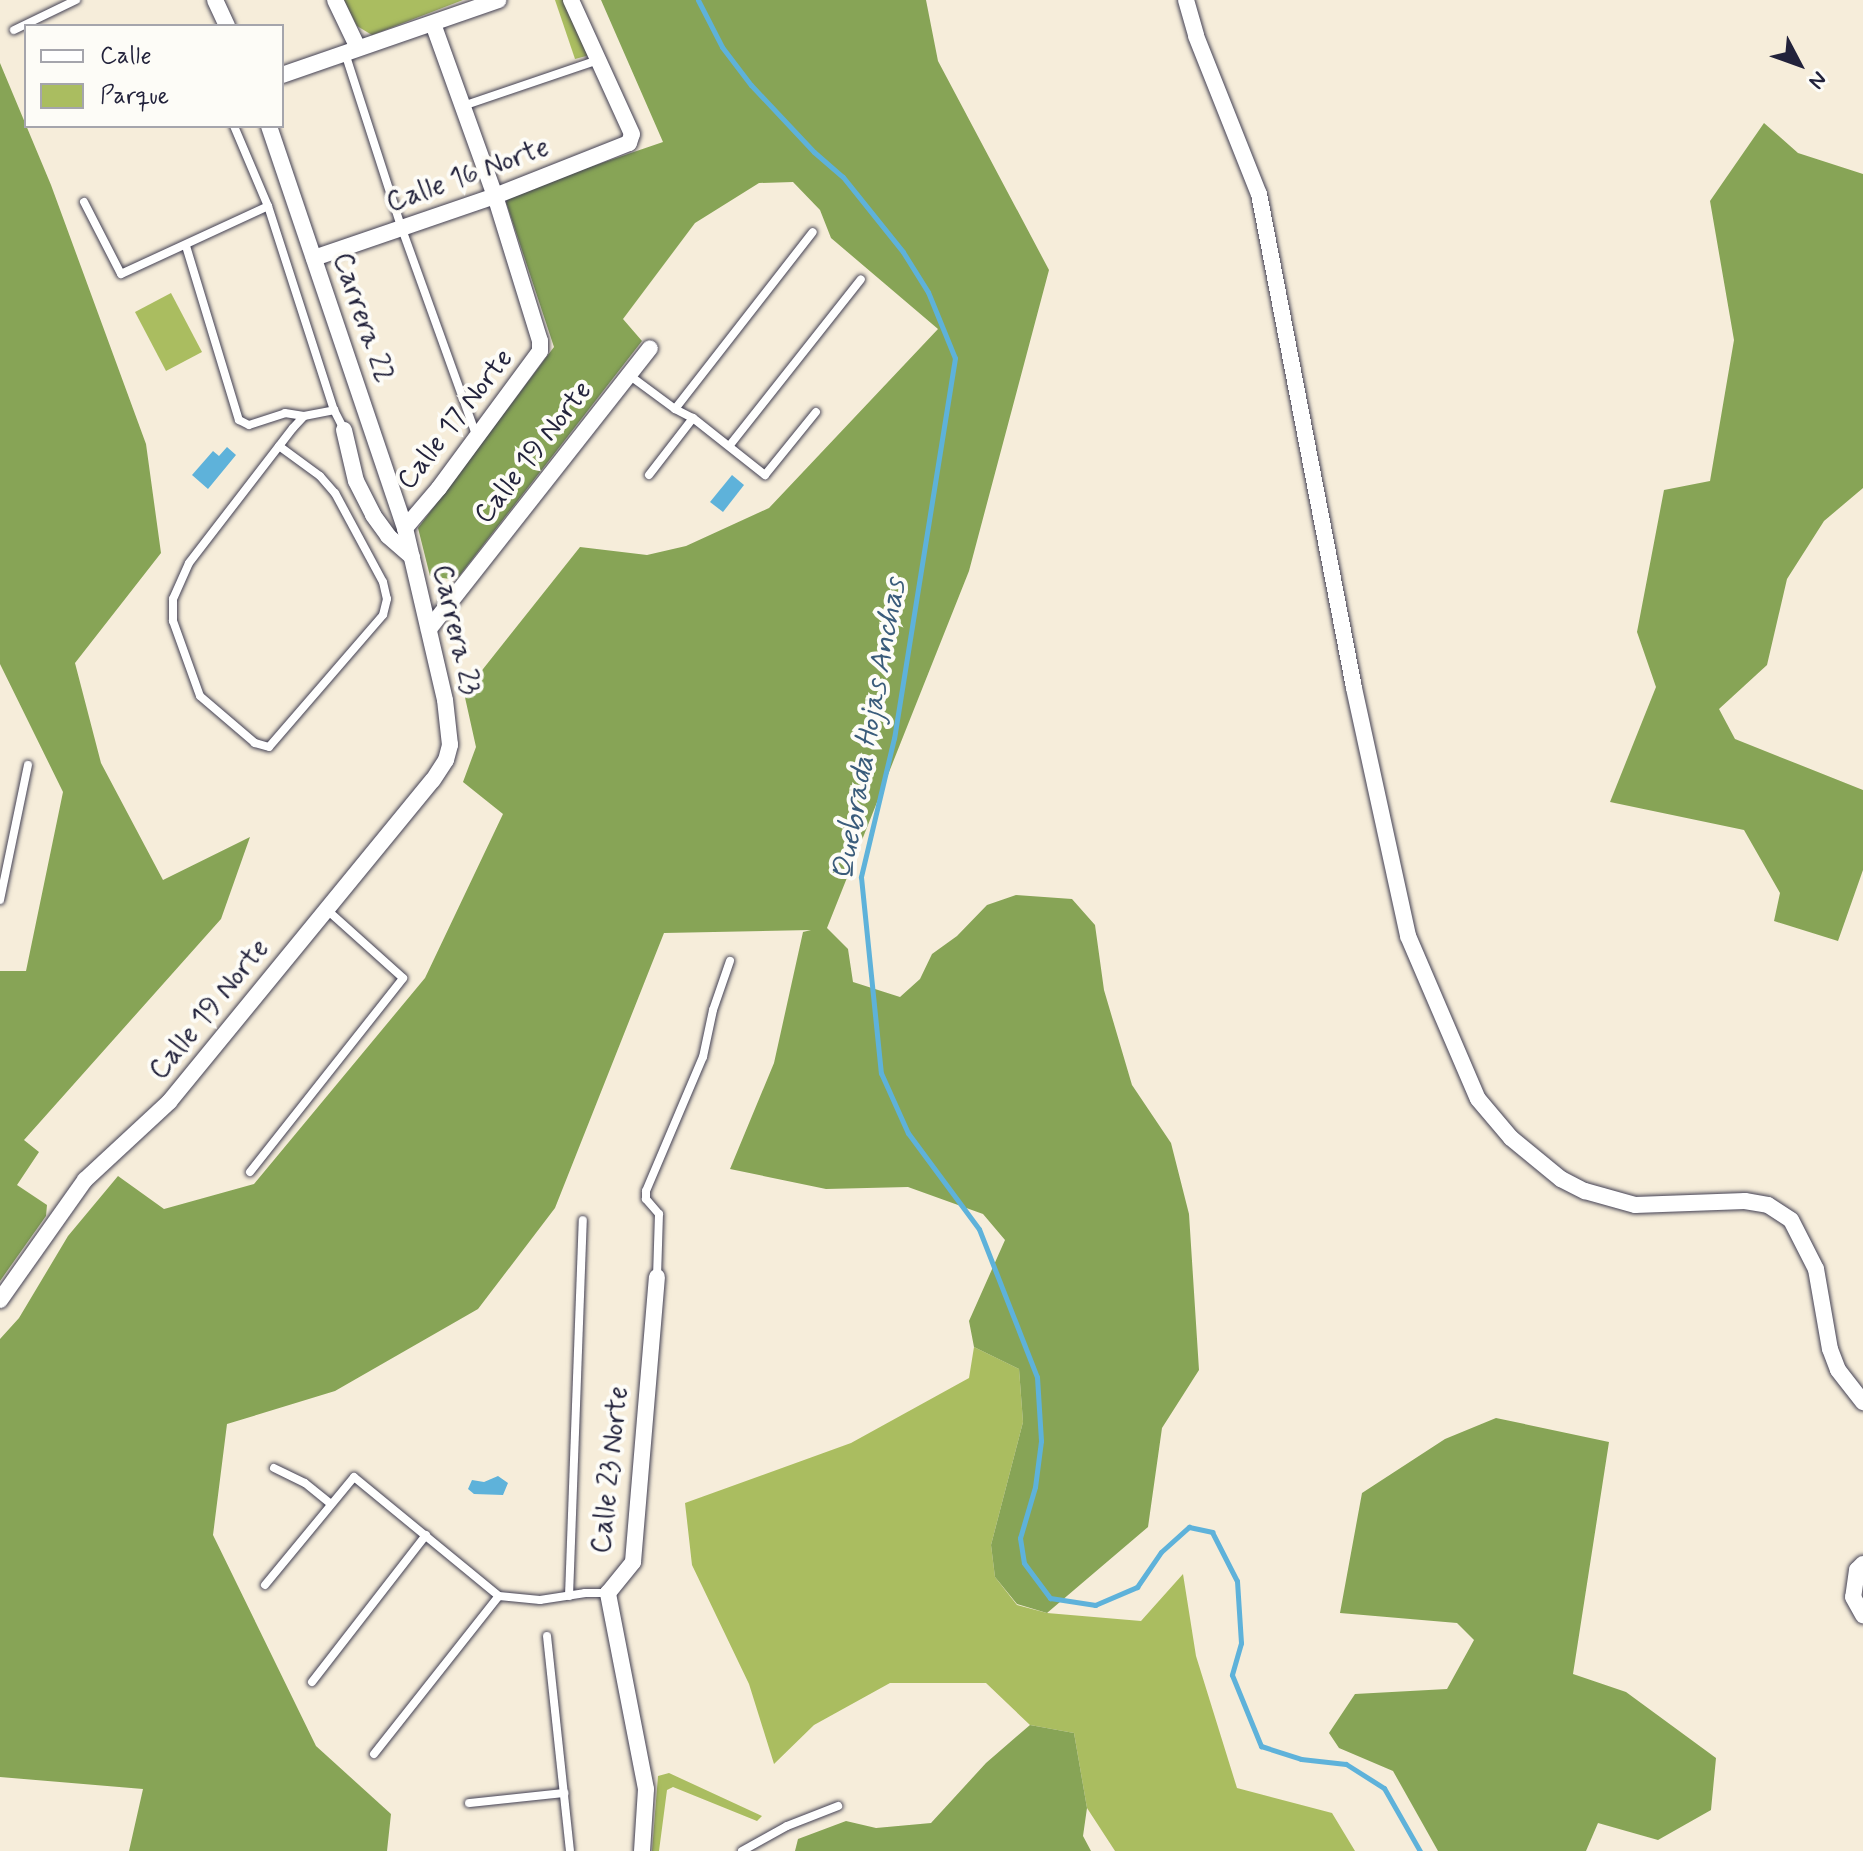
<!DOCTYPE html>
<style>
body{margin:0}
#map{position:relative;width:1863px;height:1851px;overflow:hidden;background:#f6edda;font-family:Mynerve,sans-serif}
div>[style]{position:absolute}
[style*='--x']{left:calc(var(--x)*1px);top:calc(var(--y)*1px);width:calc(var(--w)*1px);rotate:calc(var(--a)*1deg)}
.green>*{inset:0;background:#aabd60}
.forest>*{inset:0;background:#87a456}
.water>*{inset:0;background:#5eb2da}
.stream>*{height:5px;margin:-2.5px;padding:0 2.5px;transform-origin:2.5px;border-radius:2.5px;background:#5eb2da}
.roads{filter:drop-shadow(0 0 2px #424053) drop-shadow(0 0 2px #424053)}
.lane>*{height:8px;margin:-4px;padding:0 4px;transform-origin:4px;border-radius:4px;background:#fff}
.street>*{height:16px;margin:-8px;padding:0 8px;transform-origin:8px;border-radius:8px;background:#fff}
span{translate:-50% -50%;white-space:nowrap;text-align:center;line-height:1.15;-webkit-text-stroke:8px #fdfcf7;paint-order:stroke}
.street-label{font-size:28px;color:#22223b}
.water-label{font-size:30px;color:#3a5c7b;font-style:italic}
.legend{position:absolute;left:24px;top:24px;width:260px;height:104px;box-sizing:border-box;background:#fdfcf7;border:2px solid #a5a5ac;margin:0;padding:10px 14px;list-style:none;font-size:24px;color:#22223b}
.legend li{display:flex;align-items:center;gap:16px;height:40px}
.legend b{width:40px;border:2px solid #a5a5ac}
.north{position:absolute;left:1759px;top:24px;width:80px;height:80px;-webkit-text-stroke:6px #fdfcf7;paint-order:stroke;rotate:131deg;font-size:22px;font-weight:700;line-height:32px;text-align:center;color:#22223b}
.north::after{content:'';display:block;margin:auto;width:28px;height:36px;background:#22223b;clip-path:polygon(50% 0,100% 100%,50% 72%,0 100%)}
</style>
<div id="map">
<div class="green">
<i style="clip-path:polygon(344px 0,463px 0,372px 35px,357px 26px)"></i>
<i style="clip-path:polygon(555px 0,579px 0,590px 55px,575px 59px)"></i>
<i style="clip-path:polygon(171px 293px,202px 352px,166px 371px,135px 312px)"></i>
<i style="clip-path:polygon(974px 1347px,1019px 1369px,1023px 1422px,991px 1545px,995px 1577px,1017px 1605px,1047px 1613px,1141px 1621px,1183px 1574px,1196px 1656px,1237px 1788px,1332px 1813px,1355px 1851px,1115px 1851px,1087px 1808px,1074px 1733px,1030px 1725px,986px 1683px,890px 1683px,814px 1725px,774px 1764px,749px 1684px,692px 1565px,685px 1503px,851px 1443px,969px 1378px)"></i>
<i style="clip-path:polygon(669px 1773px,762px 1816px,757px 1821px,673px 1787px,667px 1790px,659px 1851px,652px 1851px,658px 1776px)"></i>
</div>
<div class="forest">
<i style="clip-path:polygon(601px 0,926px 0,938px 61px,1049px 270px,969px 571px,827px 928px,848px 949px,853px 982px,900px 997px,920px 979px,932px 954px,957px 936px,987px 905px,1016px 895px,1072px 899px,1095px 925px,1104px 990px,1132px 1085px,1171px 1143px,1189px 1214px,1199px 1370px,1162px 1428px,1148px 1527px,1047px 1613px,1017px 1604px,995px 1577px,991px 1545px,1023px 1422px,1019px 1369px,974px 1347px,969px 1321px,1005px 1240px,983px 1214px,908px 1187px,826px 1189px,730px 1169px,774px 1063px,803px 932px,811px 930px,664px 933px,555px 1208px,478px 1309px,335px 1391px,227px 1424px,213px 1535px,316px 1746px,391px 1814px,387px 1851px,129px 1851px,143px 1789px,0 1777px,0 1339px,19px 1318px,68px 1236px,118px 1176px,164px 1209px,254px 1184px,425px 978px,503px 814px,463px 782px,476px 747px,464px 693px,580px 547px,647px 555px,686px 546px,769px 508px,938px 329px,831px 238px,820px 210px,793px 182px,759px 183px,695px 223px,623px 319px,642px 341px,456px 580px,430px 576px,418px 528px,554px 347px,506px 202px,511px 194px,663px 142px)"></i>
<i style="clip-path:polygon(0 63px,51px 185px,146px 444px,161px 553px,75px 663px,101px 763px,163px 880px,250px 837px,221px 919px,24px 1140px,39px 1152px,17px 1185px,47px 1205px,46px 1216px,0 1281px,0 971px,26px 971px,63px 792px,0 664px)"></i>
<i style="clip-path:polygon(1764px 123px,1798px 153px,1863px 174px,1863px 488px,1824px 521px,1787px 579px,1767px 665px,1719px 709px,1735px 739px,1863px 790px,1863px 870px,1838px 941px,1774px 921px,1780px 893px,1744px 830px,1610px 802px,1656px 687px,1637px 632px,1664px 490px,1710px 481px,1734px 340px,1710px 201px)"></i>
<i style="clip-path:polygon(1496px 1418px,1609px 1442px,1573px 1674px,1626px 1692px,1716px 1758px,1711px 1810px,1658px 1840px,1598px 1823px,1586px 1851px,1438px 1851px,1393px 1771px,1339px 1748px,1329px 1733px,1355px 1694px,1447px 1689px,1474px 1640px,1457px 1623px,1340px 1613px,1362px 1493px,1445px 1439px)"></i>
<i style="clip-path:polygon(1030px 1725px,1074px 1733px,1087px 1808px,1083px 1836px,1091px 1851px,795px 1851px,798px 1839px,846px 1821px,876px 1828px,931px 1823px,986px 1763px)"></i>
</div>
<div class="water">
<i style="clip-path:polygon(227px 447px,236px 455px,208px 489px,192px 475px,213px 451px,219px 456px)"></i>
<i style="clip-path:polygon(732px 475px,744px 485px,723px 512px,710px 502px)"></i>
<i style="clip-path:polygon(498px 1476px,508px 1483px,503px 1495px,474px 1494px,468px 1489px,472px 1480px,484px 1482px)"></i>
</div>
<div class="stream">
<i style="--x:698;--y:0;--w:53;--a:62.9"></i>
<i style="--x:722;--y:47;--w:48;--a:52.7"></i>
<i style="--x:751;--y:85;--w:92;--a:46.8"></i>
<i style="--x:814;--y:152;--w:38;--a:41"></i>
<i style="--x:843;--y:177;--w:96;--a:51.3"></i>
<i style="--x:903;--y:252;--w:47;--a:58"></i>
<i style="--x:928;--y:292;--w:71;--a:67.8"></i>
<i style="--x:955;--y:358;--w:385;--a:99.1"></i>
<i style="--x:894;--y:738;--w:143;--a:103.4"></i>
<i style="--x:861;--y:877;--w:197;--a:84.2"></i>
<i style="--x:881;--y:1073;--w:66;--a:65.8"></i>
<i style="--x:908;--y:1133;--w:119;--a:53.5"></i>
<i style="--x:979;--y:1229;--w:159;--a:68.6"></i>
<i style="--x:1037;--y:1377;--w:64;--a:86.4"></i>
<i style="--x:1041;--y:1441;--w:46;--a:97.4"></i>
<i style="--x:1035;--y:1487;--w:53;--a:106.4"></i>
<i style="--x:1020;--y:1538;--w:25;--a:81"></i>
<i style="--x:1024;--y:1563;--w:44;--a:53.4"></i>
<i style="--x:1050;--y:1598;--w:46;--a:8.8"></i>
<i style="--x:1095;--y:1605;--w:46;--a:-23.2"></i>
<i style="--x:1137;--y:1587;--w:42;--a:-55.6"></i>
<i style="--x:1161;--y:1552;--w:38;--a:-42"></i>
<i style="--x:1189;--y:1527;--w:24;--a:12"></i>
<i style="--x:1212;--y:1532;--w:55;--a:63"></i>
<i style="--x:1237;--y:1581;--w:62;--a:86.3"></i>
<i style="--x:1241;--y:1643;--w:33;--a:106"></i>
<i style="--x:1232;--y:1675;--w:77;--a:67.8"></i>
<i style="--x:1261;--y:1746;--w:42;--a:18"></i>
<i style="--x:1301;--y:1759;--w:45;--a:6.3"></i>
<i style="--x:1346;--y:1764;--w:45;--a:32.3"></i>
<i style="--x:1384;--y:1788;--w:73;--a:60.3"></i>
</div>
<div class="roads">
<div class="lane">
<i style="--x:14;--y:30;--w:69;--a:-25.8"></i>
<i style="--x:345;--y:53;--w:185;--a:72.1"></i>
<i style="--x:402;--y:229;--w:219;--a:70.2"></i>
<i style="--x:463;--y:106;--w:143;--a:-18.8"></i>
<i style="--x:234;--y:126;--w:87;--a:67"></i>
<i style="--x:268;--y:206;--w:214;--a:72.1"></i>
<i style="--x:334;--y:410;--w:22;--a:63"></i>
<i style="--x:84;--y:202;--w:81;--a:62.8"></i>
<i style="--x:121;--y:274;--w:162;--a:-24.8"></i>
<i style="--x:186;--y:246;--w:182;--a:73.1"></i>
<i style="--x:239;--y:420;--w:11;--a:27"></i>
<i style="--x:249;--y:425;--w:38;--a:-18"></i>
<i style="--x:285;--y:413;--w:19;--a:9"></i>
<i style="--x:629;--y:375;--w:57;--a:36.5"></i>
<i style="--x:675;--y:409;--w:20;--a:27"></i>
<i style="--x:693;--y:418;--w:92;--a:38.4"></i>
<i style="--x:765;--y:475;--w:81;--a:-51"></i>
<i style="--x:675;--y:409;--w:224;--a:-52.1"></i>
<i style="--x:730;--y:445;--w:211;--a:-51.7"></i>
<i style="--x:279;--y:446;--w:51;--a:36.2"></i>
<i style="--x:320;--y:476;--w:23;--a:49"></i>
<i style="--x:335;--y:493;--w:101;--a:61.7"></i>
<i style="--x:383;--y:582;--w:17;--a:77"></i>
<i style="--x:387;--y:599;--w:16;--a:104"></i>
<i style="--x:383;--y:615;--w:174;--a:130.8"></i>
<i style="--x:269;--y:747;--w:15;--a:-164"></i>
<i style="--x:255;--y:743;--w:72;--a:-139.5"></i>
<i style="--x:200;--y:696;--w:80;--a:-109.8"></i>
<i style="--x:173;--y:621;--w:22;--a:-90"></i>
<i style="--x:173;--y:599;--w:39;--a:-66"></i>
<i style="--x:189;--y:563;--w:170;--a:-52.4"></i>
<i style="--x:293;--y:428;--w:16;--a:-47"></i>
<i style="--x:304;--y:416;--w:31;--a:-11"></i>
<i style="--x:649;--y:475;--w:72;--a:-52.3"></i>
<i style="--x:0;--y:900;--w:138;--a:-78.3"></i>
<i style="--x:250;--y:1172;--w:247;--a:-51.7"></i>
<i style="--x:403;--y:978;--w:103;--a:-138.1"></i>
<i style="--x:657;--y:1277;--w:63;--a:-88.2"></i>
<i style="--x:659;--y:1214;--w:20;--a:-131"></i>
<i style="--x:646;--y:1199;--w:8;--a:-90"></i>
<i style="--x:646;--y:1191;--w:146;--a:-67"></i>
<i style="--x:703;--y:1057;--w:48;--a:-78"></i>
<i style="--x:713;--y:1010;--w:52;--a:-70.9"></i>
<i style="--x:274;--y:1468;--w:34;--a:26"></i>
<i style="--x:305;--y:1483;--w:32;--a:39"></i>
<i style="--x:265;--y:1585;--w:140;--a:-50.5"></i>
<i style="--x:354;--y:1477;--w:188;--a:39.4"></i>
<i style="--x:499;--y:1596;--w:41;--a:5.6"></i>
<i style="--x:540;--y:1600;--w:46;--a:-8.8"></i>
<i style="--x:585;--y:1593;--w:23;--a:0"></i>
<i style="--x:569;--y:1596;--w:376;--a:-87.9"></i>
<i style="--x:547;--y:1636;--w:216;--a:83.9"></i>
<i style="--x:312;--y:1682;--w:186;--a:-52.2"></i>
<i style="--x:374;--y:1754;--w:201;--a:-51.7"></i>
<i style="--x:469;--y:1803;--w:96;--a:-6"></i>
<i style="--x:742;--y:1851;--w:51;--a:-29.1"></i>
<i style="--x:787;--y:1826;--w:55;--a:-21.4"></i>
</div>
<div class="street">
<i style="--x:215;--y:0;--w:29;--a:65"></i>
<i style="--x:335;--y:0;--w:53;--a:64.4"></i>
<i style="--x:1186;--y:0;--w:37;--a:74"></i>
<i style="--x:1196;--y:36;--w:170;--a:68.3"></i>
<i style="--x:1259;--y:194;--w:503;--a:79.11"></i>
<i style="--x:1354;--y:688;--w:254;--a:77.7"></i>
<i style="--x:1408;--y:936;--w:177;--a:66.8"></i>
<i style="--x:1478;--y:1099;--w:51;--a:49.8"></i>
<i style="--x:1511;--y:1138;--w:65;--a:39.4"></i>
<i style="--x:1561;--y:1179;--w:27;--a:27"></i>
<i style="--x:1585;--y:1191;--w:52;--a:15.6"></i>
<i style="--x:1635;--y:1205;--w:110;--a:-2.1"></i>
<i style="--x:1745;--y:1201;--w:23;--a:10"></i>
<i style="--x:1768;--y:1205;--w:27;--a:33"></i>
<i style="--x:1791;--y:1220;--w:55;--a:63"></i>
<i style="--x:1816;--y:1269;--w:81;--a:80.1"></i>
<i style="--x:1830;--y:1349;--w:22;--a:69"></i>
<i style="--x:1838;--y:1370;--w:41;--a:52"></i>
<i style="--x:282;--y:75;--w:229;--a:-19.1"></i>
<i style="--x:314;--y:258;--w:191;--a:-18.9"></i>
<i style="--x:495;--y:196;--w:144;--a:-21.6"></i>
<i style="--x:629;--y:143;--w:9;--a:-72"></i>
<i style="--x:632;--y:134;--w:147;--a:-114.5"></i>
<i style="--x:344;--y:430;--w:52;--a:76.8"></i>
<i style="--x:356;--y:481;--w:38;--a:63"></i>
<i style="--x:373;--y:515;--w:26;--a:54"></i>
<i style="--x:388;--y:536;--w:32;--a:41"></i>
<i style="--x:405;--y:528;--w:52;--a:-49.6"></i>
<i style="--x:439;--y:488;--w:170;--a:-53.6"></i>
<i style="--x:540;--y:351;--w:10;--a:-90"></i>
<i style="--x:540;--y:341;--w:152;--a:-107.2"></i>
<i style="--x:495;--y:196;--w:183;--a:-109.8"></i>
<i style="--x:429;--y:629;--w:357;--a:-51.8"></i>
<i style="--x:0;--y:1300;--w:147;--a:-54.7"></i>
<i style="--x:85;--y:1180;--w:115;--a:-42.9"></i>
<i style="--x:169;--y:1102;--w:416;--a:-50.7"></i>
<i style="--x:433;--y:780;--w:24;--a:-57"></i>
<i style="--x:446;--y:760;--w:16;--a:-75"></i>
<i style="--x:450;--y:745;--w:45;--a:-96.3"></i>
<i style="--x:445;--y:700;--w:177;--a:-103.1"></i>
<i style="--x:405;--y:528;--w:424;--a:-108.7"></i>
<i style="--x:1863;--y:1564;--w:8;--a:135"></i>
<i style="--x:1857;--y:1570;--w:27;--a:98"></i>
<i style="--x:1853;--y:1597;--w:21;--a:61"></i>
<i style="--x:642;--y:1851;--w:62;--a:-86.3"></i>
<i style="--x:646;--y:1789;--w:200;--a:-101"></i>
<i style="--x:608;--y:1593;--w:40;--a:-51"></i>
<i style="--x:633;--y:1562;--w:286;--a:-85.2"></i>
</div>
</div>
<div class="street-label">
<span style="left:468px;top:176px;rotate:-20deg">Calle 16 Norte</span>
<span style="left:362px;top:318px;rotate:71deg">Carrera 22</span>
<span style="left:456px;top:420px;rotate:-52deg">Calle 17 Norte</span>
<span style="left:534px;top:453px;rotate:-52deg">Calle 19 Norte</span>
<span style="left:455px;top:630px;rotate:77deg">Carrera 23</span>
<span style="left:210px;top:1010px;rotate:-51deg">Calle 19 Norte</span>
<span style="left:611px;top:1470px;rotate:-84deg">Calle 23 Norte</span>
</div>
<div class="water-label">
<span style="left:870px;top:730px;rotate:-80deg">Quebrada Hojas Anchas</span>
</div>
<ul class="legend">
<li><b style="height:10px;background:#fff"></b>Calle</li>
<li><b style="height:22px;background:#aabd60"></b>Parque</li>
</ul>
<div class="north">N</div>
</div>
